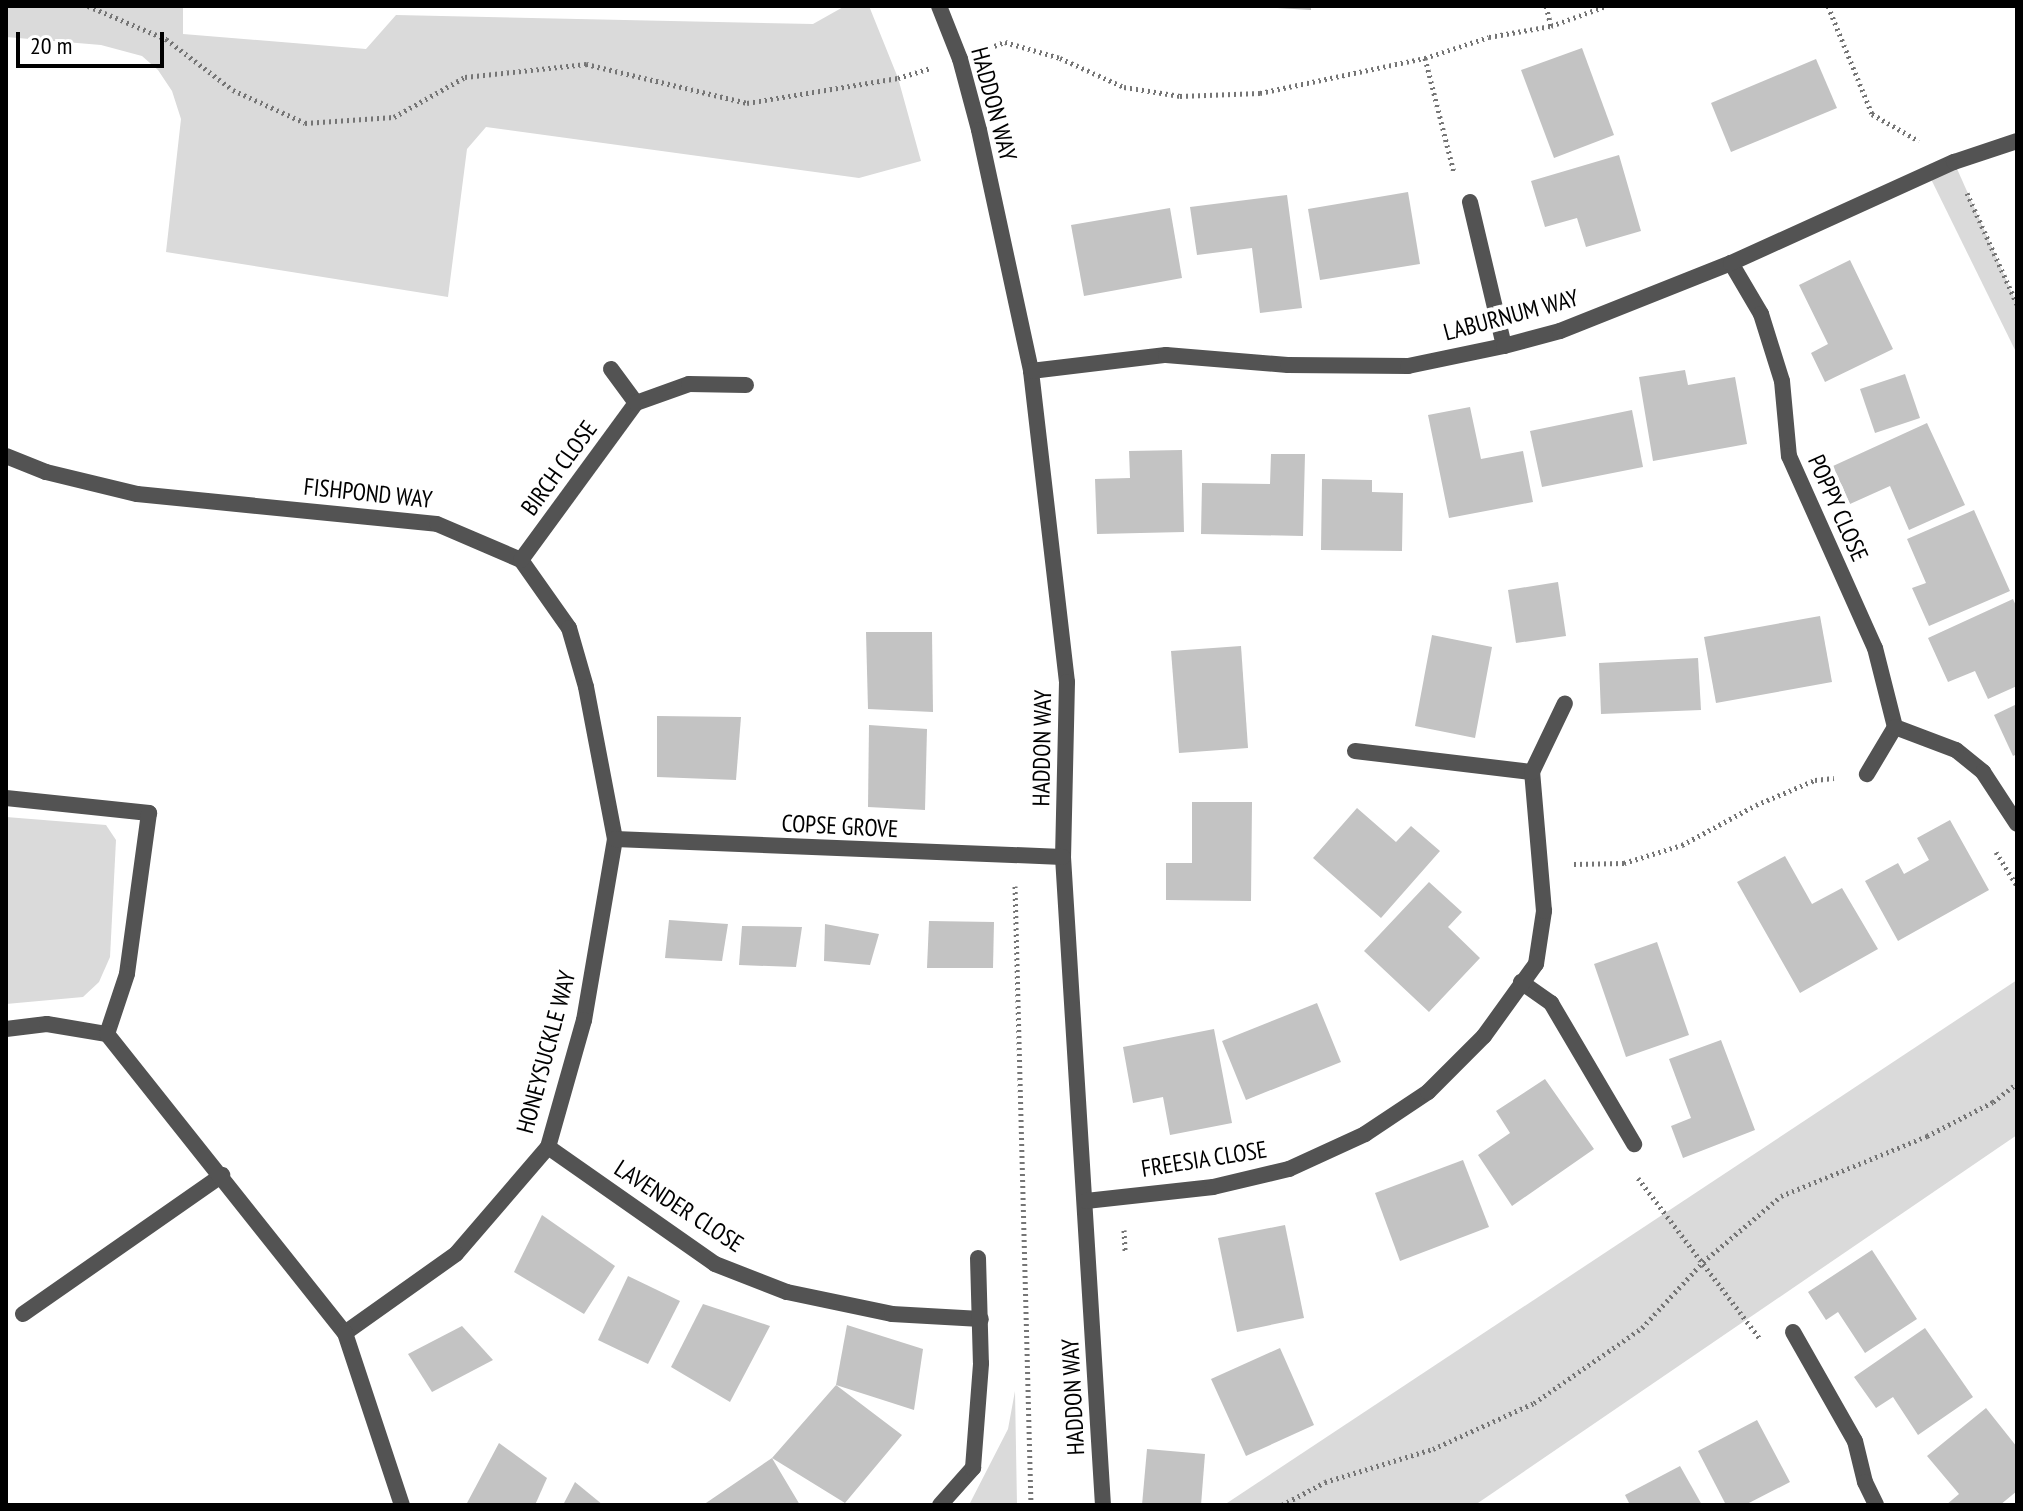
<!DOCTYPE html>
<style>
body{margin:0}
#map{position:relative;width:2023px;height:1511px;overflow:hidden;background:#fff;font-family:"PT Sans Narrow",sans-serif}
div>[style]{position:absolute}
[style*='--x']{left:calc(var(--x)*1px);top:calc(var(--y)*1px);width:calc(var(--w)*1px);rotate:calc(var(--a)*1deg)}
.green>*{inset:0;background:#dadada}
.building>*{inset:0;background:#c3c3c3}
.path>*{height:5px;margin-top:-2.5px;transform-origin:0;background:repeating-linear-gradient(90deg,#757575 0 2px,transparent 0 6px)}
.service>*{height:16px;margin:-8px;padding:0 8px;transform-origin:8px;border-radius:8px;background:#535353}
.minor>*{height:16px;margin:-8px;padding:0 8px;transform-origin:8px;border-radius:8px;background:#535353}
span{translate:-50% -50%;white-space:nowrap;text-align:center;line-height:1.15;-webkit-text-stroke:8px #fff;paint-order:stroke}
.street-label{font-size:24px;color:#000}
.frame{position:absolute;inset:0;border:8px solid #000;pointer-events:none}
.scale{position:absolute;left:16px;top:32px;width:148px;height:36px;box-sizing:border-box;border:4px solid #000;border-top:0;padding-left:10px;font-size:24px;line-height:28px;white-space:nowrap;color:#000;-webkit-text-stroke:6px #fff;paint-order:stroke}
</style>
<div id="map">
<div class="green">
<i style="clip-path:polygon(6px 6px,183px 6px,183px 34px,366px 49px,396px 15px,813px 24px,845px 6px,869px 6px,898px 78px,921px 161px,859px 178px,486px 127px,467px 149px,448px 297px,166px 252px,181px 119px,172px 91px,158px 70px,142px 56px,101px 45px,6px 37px)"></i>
<i style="clip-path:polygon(1954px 162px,2017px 304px,2017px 354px,1928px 173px)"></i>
<i style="clip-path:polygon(6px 817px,106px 825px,116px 840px,110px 957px,99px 982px,83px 997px,6px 1004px)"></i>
<i style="clip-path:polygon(2017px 980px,2017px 1135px,1475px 1505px,1224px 1505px)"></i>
<i style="clip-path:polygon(1015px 1391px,1017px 1505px,969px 1505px,1008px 1429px)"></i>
</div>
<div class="building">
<i style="clip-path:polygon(1277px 6px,1311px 6px,1311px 10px,1277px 8px)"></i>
<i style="clip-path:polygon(1582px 48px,1614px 135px,1554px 158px,1521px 70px)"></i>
<i style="clip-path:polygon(1816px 59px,1837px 108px,1731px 152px,1711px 103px)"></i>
<i style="clip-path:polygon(1619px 155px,1641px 231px,1586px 247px,1577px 218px,1545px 227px,1531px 181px)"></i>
<i style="clip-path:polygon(1408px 192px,1420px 264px,1320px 280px,1308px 209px)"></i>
<i style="clip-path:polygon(1287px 195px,1302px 308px,1260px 313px,1252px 248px,1197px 255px,1190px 207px)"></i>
<i style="clip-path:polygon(1170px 208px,1182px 278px,1084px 296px,1071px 225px)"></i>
<i style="clip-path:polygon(1850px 260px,1893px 349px,1825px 382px,1811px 353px,1828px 344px,1799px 285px)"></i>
<i style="clip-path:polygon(1685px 370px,1688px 385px,1735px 377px,1747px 444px,1653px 461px,1639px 377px)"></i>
<i style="clip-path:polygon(1905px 374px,1920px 418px,1875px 433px,1860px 389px)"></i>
<i style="clip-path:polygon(1470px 407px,1481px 459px,1523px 451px,1533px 502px,1449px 518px,1428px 415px)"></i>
<i style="clip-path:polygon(1632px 410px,1643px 467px,1542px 487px,1530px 431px)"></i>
<i style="clip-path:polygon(1927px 423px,1965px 505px,1909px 530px,1890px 486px,1850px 504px,1833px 466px)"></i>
<i style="clip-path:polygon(1182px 450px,1184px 532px,1097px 534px,1095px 479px,1130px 478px,1129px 451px)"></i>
<i style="clip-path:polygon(1271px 454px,1305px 454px,1303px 536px,1201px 534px,1202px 483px,1270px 484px)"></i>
<i style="clip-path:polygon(1322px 479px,1372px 480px,1372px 492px,1403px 493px,1402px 551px,1321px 550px)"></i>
<i style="clip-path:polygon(1974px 510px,2010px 591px,1929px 626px,1912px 588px,1926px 583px,1907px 539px)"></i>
<i style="clip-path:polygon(1558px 582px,1566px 636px,1516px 643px,1508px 590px)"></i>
<i style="clip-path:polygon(2013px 599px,2017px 608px,2017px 686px,1988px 699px,1975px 671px,1948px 682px,1928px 638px)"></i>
<i style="clip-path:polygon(1820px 616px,1832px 682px,1716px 703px,1704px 637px)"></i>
<i style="clip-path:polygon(866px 632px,932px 632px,933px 712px,868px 709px)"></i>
<i style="clip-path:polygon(1432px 635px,1492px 647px,1475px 738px,1415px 726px)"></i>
<i style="clip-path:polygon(1241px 646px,1248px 748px,1179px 753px,1171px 651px)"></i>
<i style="clip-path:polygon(1698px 658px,1701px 710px,1601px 714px,1599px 663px)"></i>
<i style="clip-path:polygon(2017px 704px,2017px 754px,2013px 756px,1994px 715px)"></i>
<i style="clip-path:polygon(657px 716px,741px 717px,736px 780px,657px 777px)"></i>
<i style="clip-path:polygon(869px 725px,927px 729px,925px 810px,868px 807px)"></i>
<i style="clip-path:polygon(1192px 802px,1252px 802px,1251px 901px,1166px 900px,1166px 863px,1192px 863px)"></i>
<i style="clip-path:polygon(1357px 808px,1396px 842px,1411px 826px,1440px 851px,1381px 918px,1313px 858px)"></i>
<i style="clip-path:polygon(1950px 820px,1989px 890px,1898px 941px,1865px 881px,1898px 863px,1904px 874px,1929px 860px,1917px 838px)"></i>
<i style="clip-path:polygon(1785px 856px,1812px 904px,1842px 888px,1878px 949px,1800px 993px,1737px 882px)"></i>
<i style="clip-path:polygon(1429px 882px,1462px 912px,1448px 927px,1480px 958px,1429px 1012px,1364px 951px)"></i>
<i style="clip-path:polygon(669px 920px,728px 924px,722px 961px,665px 958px)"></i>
<i style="clip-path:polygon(929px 921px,994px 922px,993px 968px,927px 968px)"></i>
<i style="clip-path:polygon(825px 924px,879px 934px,870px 965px,824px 961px)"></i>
<i style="clip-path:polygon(742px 926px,802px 927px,796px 967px,739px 965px)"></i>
<i style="clip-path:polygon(1657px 942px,1689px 1035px,1626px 1057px,1594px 964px)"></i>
<i style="clip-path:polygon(1317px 1003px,1341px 1062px,1246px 1100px,1222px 1041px)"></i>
<i style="clip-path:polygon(1214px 1029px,1232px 1123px,1170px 1135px,1163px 1097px,1133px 1103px,1123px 1047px)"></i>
<i style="clip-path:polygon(1721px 1040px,1755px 1130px,1683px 1158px,1671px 1126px,1691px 1118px,1669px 1059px)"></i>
<i style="clip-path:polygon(1545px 1079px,1594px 1149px,1512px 1206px,1478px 1155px,1510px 1133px,1496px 1111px)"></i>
<i style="clip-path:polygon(1463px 1160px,1489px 1227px,1400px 1261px,1375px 1193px)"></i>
<i style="clip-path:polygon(542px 1215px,615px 1266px,584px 1314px,514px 1272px)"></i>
<i style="clip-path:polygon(1285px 1225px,1304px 1318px,1237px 1332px,1218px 1238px)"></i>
<i style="clip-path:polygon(1872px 1250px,1917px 1319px,1865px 1353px,1838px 1312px,1826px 1320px,1808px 1292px)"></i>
<i style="clip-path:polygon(628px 1276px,680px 1301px,648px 1364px,598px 1340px)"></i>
<i style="clip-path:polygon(703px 1304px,770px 1326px,730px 1402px,671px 1367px)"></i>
<i style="clip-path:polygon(847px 1325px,923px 1349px,914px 1410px,836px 1385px)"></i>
<i style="clip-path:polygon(462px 1326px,493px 1360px,432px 1392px,408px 1354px)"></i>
<i style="clip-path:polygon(1925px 1328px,1973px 1397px,1918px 1435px,1893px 1397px,1876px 1408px,1854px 1377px)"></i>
<i style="clip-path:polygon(1280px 1348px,1314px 1425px,1246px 1456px,1211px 1379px)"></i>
<i style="clip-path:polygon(836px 1385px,902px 1435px,845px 1503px,772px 1458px,800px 1505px,703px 1505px,772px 1458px)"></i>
<i style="clip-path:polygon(1986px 1408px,2017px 1447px,2017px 1491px,2000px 1505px,1946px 1505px,1959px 1494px,1927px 1456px)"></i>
<i style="clip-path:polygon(1757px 1420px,1790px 1482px,1745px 1505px,1726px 1505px,1698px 1451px)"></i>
<i style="clip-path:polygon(499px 1443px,547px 1478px,535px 1505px,467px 1503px)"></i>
<i style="clip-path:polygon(1147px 1449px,1205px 1454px,1201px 1505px,1142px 1505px)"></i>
<i style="clip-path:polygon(1680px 1466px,1702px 1505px,1630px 1505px,1625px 1495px)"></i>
<i style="clip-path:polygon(575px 1482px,603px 1505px,563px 1505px)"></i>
</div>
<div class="path">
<i style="--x:88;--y:6;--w:85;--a:22.9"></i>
<i style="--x:166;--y:39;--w:84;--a:37.3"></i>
<i style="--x:233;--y:90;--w:79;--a:24.6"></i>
<i style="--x:305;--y:123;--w:89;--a:-3.9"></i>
<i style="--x:394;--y:117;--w:81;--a:-29.4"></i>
<i style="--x:465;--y:77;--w:122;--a:-6.1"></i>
<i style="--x:586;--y:64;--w:166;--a:13.6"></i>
<i style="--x:747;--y:103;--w:153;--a:-9.4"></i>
<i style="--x:898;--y:78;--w:34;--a:-17"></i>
<i style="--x:1546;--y:6;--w:21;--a:76"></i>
<i style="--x:1828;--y:6;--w:117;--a:67.8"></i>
<i style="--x:1872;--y:114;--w:54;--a:29.9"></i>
<i style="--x:989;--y:48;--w:17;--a:-21"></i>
<i style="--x:1005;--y:42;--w:57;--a:16.2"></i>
<i style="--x:1060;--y:58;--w:70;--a:24.4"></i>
<i style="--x:1124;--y:87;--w:57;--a:9.1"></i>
<i style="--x:1180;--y:96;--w:80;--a:-2.1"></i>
<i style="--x:1260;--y:93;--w:169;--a:-12"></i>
<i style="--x:1425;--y:58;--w:67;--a:-18.2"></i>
<i style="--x:1489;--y:37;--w:63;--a:-10.1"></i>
<i style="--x:1551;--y:26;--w:59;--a:-20"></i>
<i style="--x:1425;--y:58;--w:119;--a:75.8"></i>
<i style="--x:1967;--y:193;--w:122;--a:65.8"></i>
<i style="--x:1996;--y:852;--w:39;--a:58"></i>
<i style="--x:1574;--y:864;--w:50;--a:-1.1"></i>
<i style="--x:1624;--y:863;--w:61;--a:-17.2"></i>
<i style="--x:1682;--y:845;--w:84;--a:-28.4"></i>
<i style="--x:1756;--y:805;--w:64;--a:-23"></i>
<i style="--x:1815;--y:780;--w:19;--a:-6"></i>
<i style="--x:1015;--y:886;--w:619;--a:88.52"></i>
<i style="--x:1638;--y:1178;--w:202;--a:52.8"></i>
<i style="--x:1124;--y:1230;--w:22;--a:87"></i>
<i style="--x:1282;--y:1505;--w:49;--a:-28.1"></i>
<i style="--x:1325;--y:1482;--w:113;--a:-17"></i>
<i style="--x:1433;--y:1449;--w:111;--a:-24.5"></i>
<i style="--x:1534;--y:1403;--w:131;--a:-34.8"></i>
<i style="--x:1642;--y:1328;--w:90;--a:-47.3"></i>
<i style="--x:1703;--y:1262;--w:102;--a:-40.2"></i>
<i style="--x:1781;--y:1196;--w:158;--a:-22.3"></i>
<i style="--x:1927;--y:1136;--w:74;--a:-27.3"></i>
<i style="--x:1993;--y:1102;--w:31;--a:-38"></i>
</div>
<div class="service">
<i style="--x:1956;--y:750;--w:35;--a:39"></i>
<i style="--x:1983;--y:772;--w:62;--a:56.8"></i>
<i style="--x:1521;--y:982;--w:37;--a:35"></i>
<i style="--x:1551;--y:1003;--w:164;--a:59.5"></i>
<i style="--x:23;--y:1314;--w:243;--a:-34.9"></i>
<i style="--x:1793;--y:1332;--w:125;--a:60.4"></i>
<i style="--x:1855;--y:1441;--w:42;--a:76.3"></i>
<i style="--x:940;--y:1505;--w:50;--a:-48.3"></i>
<i style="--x:973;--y:1468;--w:105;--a:-85.6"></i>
</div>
<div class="minor">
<i style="--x:939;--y:6;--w:57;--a:68.4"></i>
<i style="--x:960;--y:59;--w:73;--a:75"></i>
<i style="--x:979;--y:130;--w:247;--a:77.8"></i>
<i style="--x:1031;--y:371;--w:313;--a:83.4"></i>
<i style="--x:1067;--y:682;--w:175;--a:91.3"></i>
<i style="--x:1063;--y:857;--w:649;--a:86.47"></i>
<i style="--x:1470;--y:202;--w:148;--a:76.7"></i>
<i style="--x:1731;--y:263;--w:59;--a:59.5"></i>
<i style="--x:1761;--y:314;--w:70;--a:72.6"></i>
<i style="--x:1782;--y:381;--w:75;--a:84.7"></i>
<i style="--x:1789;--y:456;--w:210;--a:65.9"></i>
<i style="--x:1875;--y:648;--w:81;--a:75.8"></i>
<i style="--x:1895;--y:727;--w:55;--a:120.8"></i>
<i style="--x:611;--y:369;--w:42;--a:53.7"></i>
<i style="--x:1031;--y:371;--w:136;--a:-6.8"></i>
<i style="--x:1166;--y:355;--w:122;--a:4.7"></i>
<i style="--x:1288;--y:365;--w:120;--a:0.5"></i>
<i style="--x:1408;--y:366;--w:98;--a:-11.8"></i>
<i style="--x:1504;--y:346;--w:58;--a:-15"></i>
<i style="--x:1560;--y:331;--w:184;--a:-21.7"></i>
<i style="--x:1731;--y:263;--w:245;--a:-24.4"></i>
<i style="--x:1954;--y:162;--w:66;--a:-18.4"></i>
<i style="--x:6;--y:456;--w:43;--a:21.8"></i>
<i style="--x:46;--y:472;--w:94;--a:13.6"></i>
<i style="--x:137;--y:494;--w:301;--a:5.7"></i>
<i style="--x:437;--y:524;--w:91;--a:23.2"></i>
<i style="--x:521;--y:560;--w:83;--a:54.8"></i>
<i style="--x:569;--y:628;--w:61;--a:73.9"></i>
<i style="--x:586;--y:687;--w:155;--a:79.2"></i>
<i style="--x:615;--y:839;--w:184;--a:99.7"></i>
<i style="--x:584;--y:1020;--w:132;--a:105.8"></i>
<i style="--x:548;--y:1147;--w:141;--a:130.7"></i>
<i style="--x:456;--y:1254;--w:136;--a:144.6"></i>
<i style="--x:521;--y:560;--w:195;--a:-53.8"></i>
<i style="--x:636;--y:403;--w:56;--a:-19.7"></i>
<i style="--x:689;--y:384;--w:57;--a:1"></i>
<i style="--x:1895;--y:727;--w:65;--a:20.7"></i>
<i style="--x:1355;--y:751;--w:178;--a:6.8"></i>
<i style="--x:6;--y:798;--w:144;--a:6"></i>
<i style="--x:149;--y:813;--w:162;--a:97.8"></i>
<i style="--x:127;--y:974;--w:63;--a:108.4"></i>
<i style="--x:615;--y:839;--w:448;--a:2.3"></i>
<i style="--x:6;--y:1029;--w:41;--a:-7"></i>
<i style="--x:47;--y:1024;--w:61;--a:9.5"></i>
<i style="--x:107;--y:1034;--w:382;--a:51.5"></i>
<i style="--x:345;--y:1333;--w:181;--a:71.7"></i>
<i style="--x:548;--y:1147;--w:204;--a:35"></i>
<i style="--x:715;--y:1264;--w:77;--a:21.3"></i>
<i style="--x:787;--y:1292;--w:107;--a:11.8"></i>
<i style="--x:892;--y:1314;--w:89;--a:3.2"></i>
<i style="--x:1086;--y:1201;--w:128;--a:-6.3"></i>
<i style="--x:1213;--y:1187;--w:78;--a:-13.3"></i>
<i style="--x:1289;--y:1169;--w:84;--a:-24.7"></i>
<i style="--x:1365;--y:1134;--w:76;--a:-33.7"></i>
<i style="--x:1428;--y:1092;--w:79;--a:-45"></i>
<i style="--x:1484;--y:1036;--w:89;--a:-54.2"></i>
<i style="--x:1536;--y:964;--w:54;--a:-81.4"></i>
<i style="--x:1544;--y:911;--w:140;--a:-94.9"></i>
<i style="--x:1532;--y:772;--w:76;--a:-64.4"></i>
<i style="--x:978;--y:1258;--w:105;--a:88.4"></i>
<i style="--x:1865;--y:1482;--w:25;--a:64"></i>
</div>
<div class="street-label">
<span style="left:994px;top:104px;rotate:75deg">HADDON WAY</span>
<span style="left:1511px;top:315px;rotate:-15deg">LABURNUM WAY</span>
<span style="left:559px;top:468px;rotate:-54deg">BIRCH CLOSE</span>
<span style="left:368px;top:493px;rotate:6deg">FISHPOND WAY</span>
<span style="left:1838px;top:508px;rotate:66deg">POPPY CLOSE</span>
<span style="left:1042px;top:748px;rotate:-89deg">HADDON WAY</span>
<span style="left:840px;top:826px;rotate:3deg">COPSE GROVE</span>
<span style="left:546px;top:1052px;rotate:-75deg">HONEYSUCKLE WAY</span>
<span style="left:1204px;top:1159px;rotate:-9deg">FREESIA CLOSE</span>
<span style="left:679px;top:1206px;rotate:33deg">LAVENDER CLOSE</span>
<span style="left:1073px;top:1397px;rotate:-93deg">HADDON WAY</span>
</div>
<div class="frame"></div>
<div class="scale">20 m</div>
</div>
